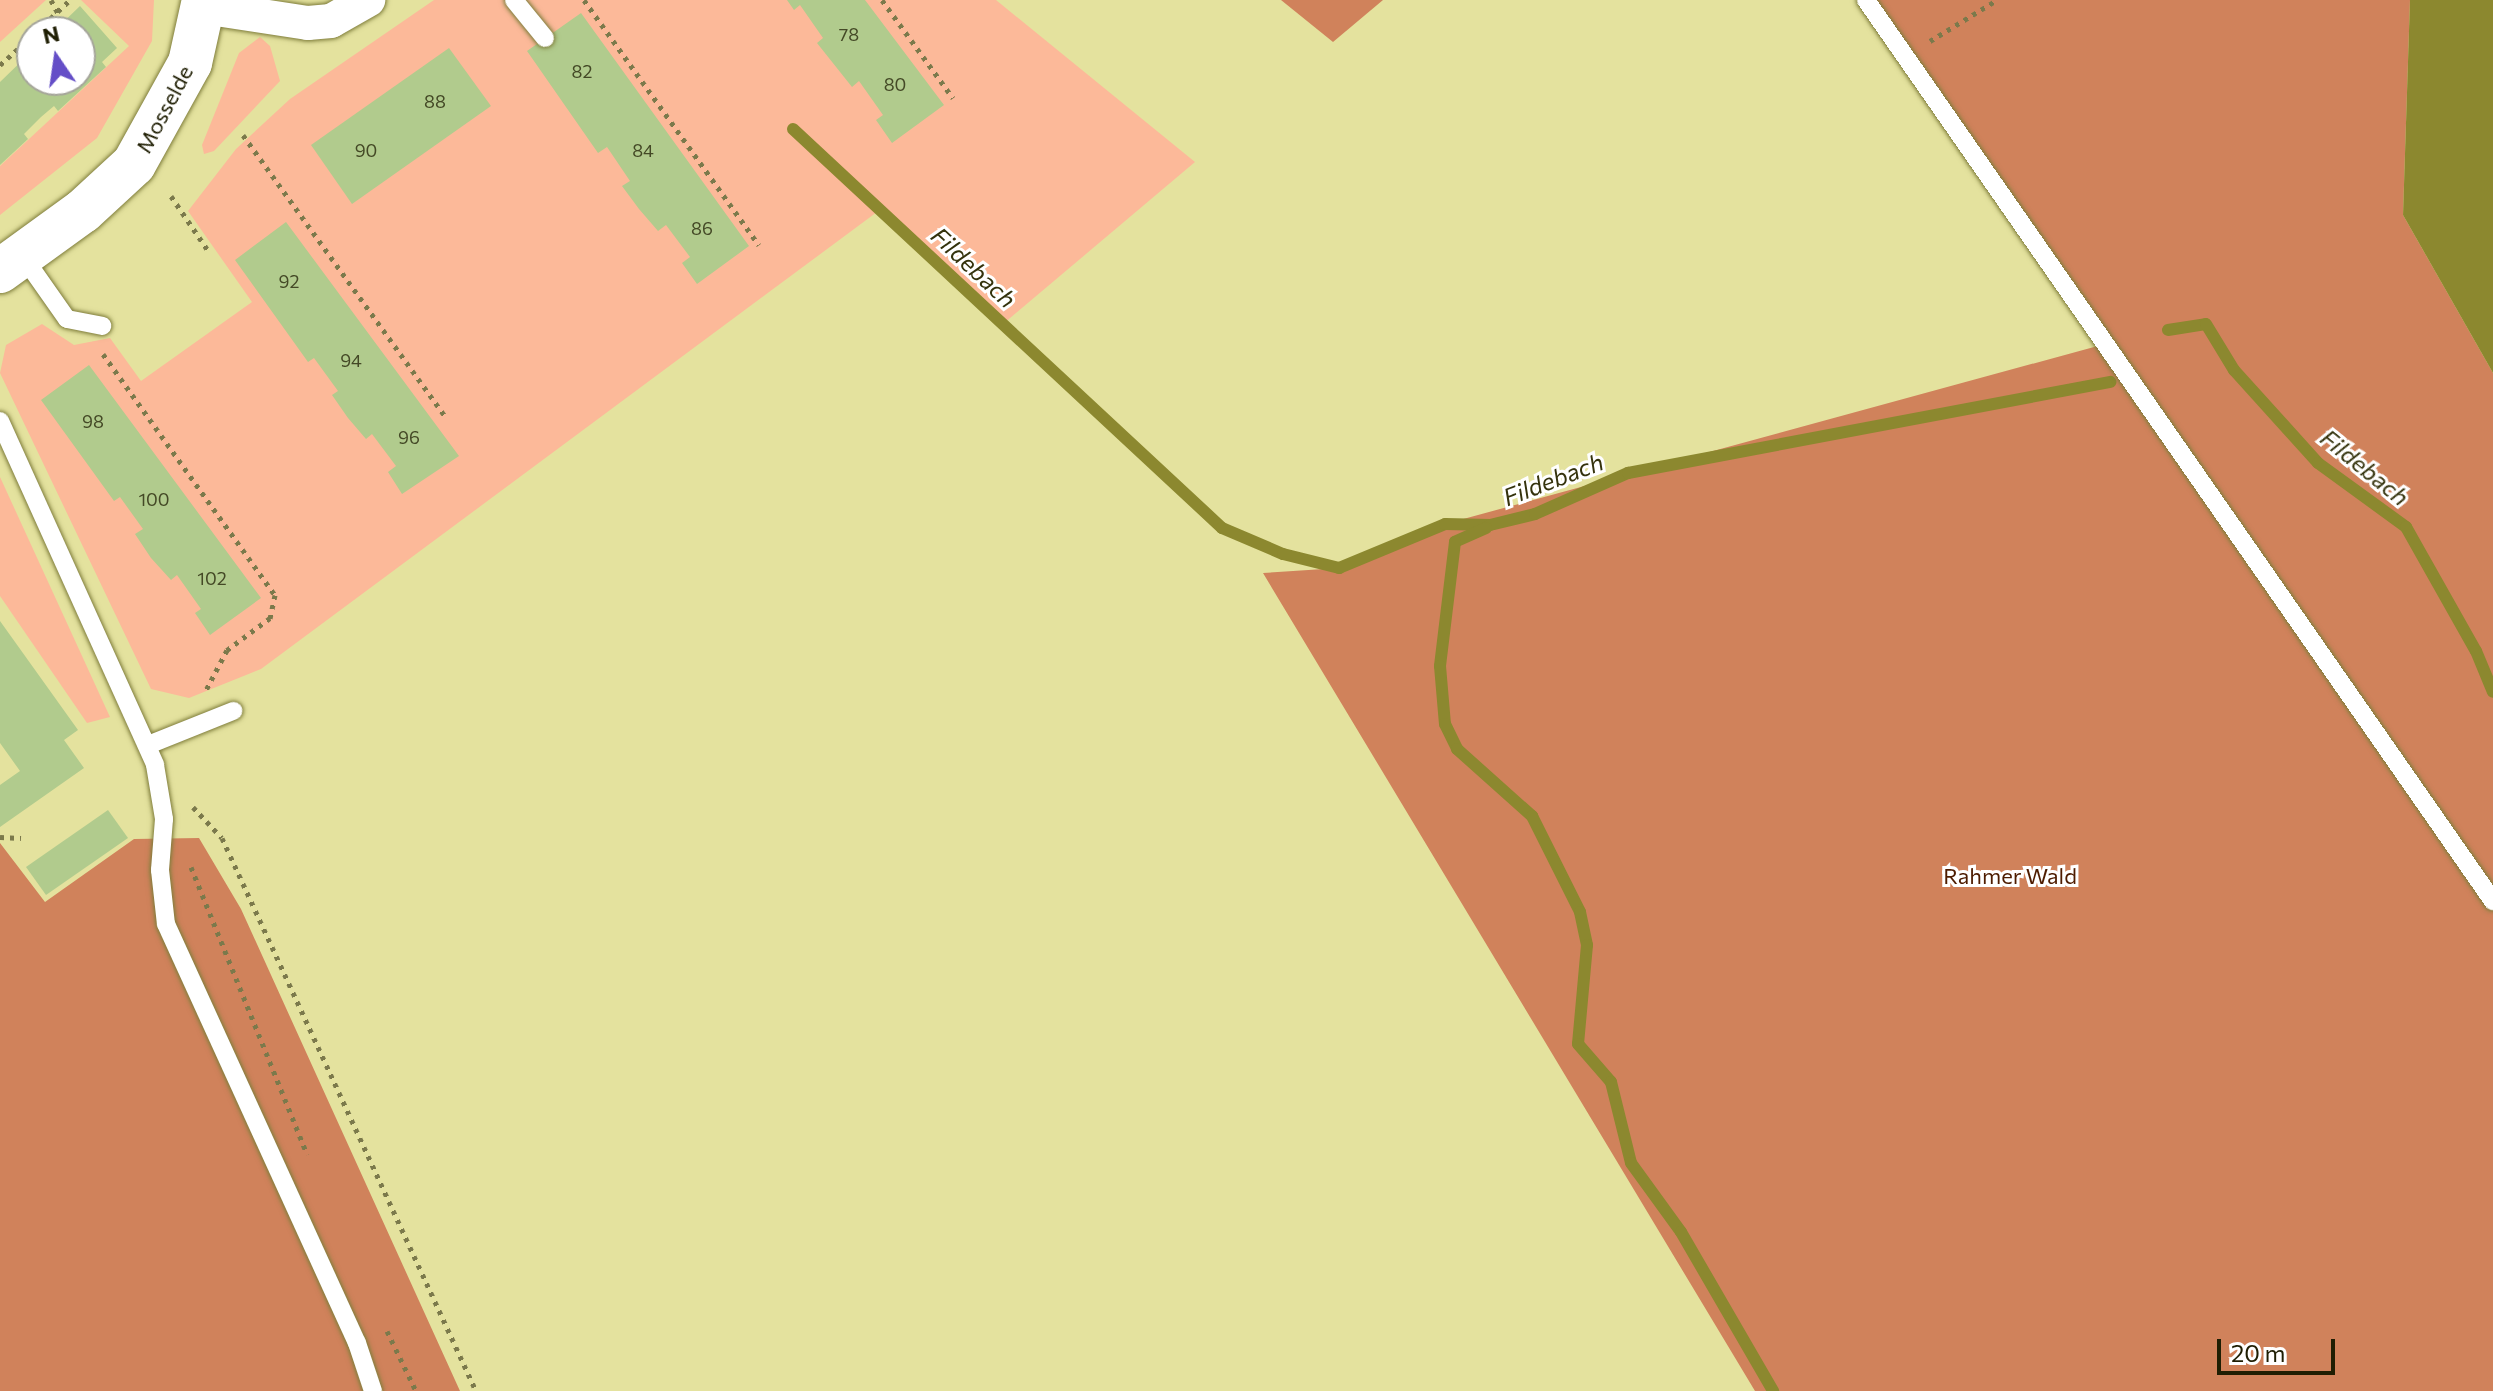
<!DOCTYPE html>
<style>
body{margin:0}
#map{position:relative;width:2493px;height:1391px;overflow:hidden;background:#e4e29e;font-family:Commissioner,sans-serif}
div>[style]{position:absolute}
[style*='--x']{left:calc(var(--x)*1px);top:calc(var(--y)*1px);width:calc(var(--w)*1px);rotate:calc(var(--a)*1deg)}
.green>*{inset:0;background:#fcb999}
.forest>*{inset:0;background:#d0825b}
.water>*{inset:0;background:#8c882f}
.stream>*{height:12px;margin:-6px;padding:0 6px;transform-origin:6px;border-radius:6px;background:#8c882f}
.building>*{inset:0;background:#b1cb8d}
.path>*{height:5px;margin-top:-2.5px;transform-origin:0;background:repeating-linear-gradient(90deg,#7b794b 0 4px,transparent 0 10px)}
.roads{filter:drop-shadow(0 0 2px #7f7d3b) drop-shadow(0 0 2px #7f7d3b)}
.service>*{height:18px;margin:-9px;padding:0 9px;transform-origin:9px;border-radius:9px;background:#fff}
.minor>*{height:34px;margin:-17px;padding:0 17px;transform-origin:17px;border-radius:17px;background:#fff}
.tertiary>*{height:44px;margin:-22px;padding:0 22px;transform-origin:22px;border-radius:22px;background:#fff}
span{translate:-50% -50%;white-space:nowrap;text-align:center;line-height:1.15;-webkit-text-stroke:6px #fff;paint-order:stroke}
.number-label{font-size:18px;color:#444926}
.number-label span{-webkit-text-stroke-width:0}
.street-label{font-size:22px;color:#1f1e03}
.park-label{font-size:22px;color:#4e1c00}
.water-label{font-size:24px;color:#34320c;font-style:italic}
.north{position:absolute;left:16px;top:16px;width:80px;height:80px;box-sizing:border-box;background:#fff;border:2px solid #a5a59a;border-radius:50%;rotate:347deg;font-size:22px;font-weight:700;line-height:32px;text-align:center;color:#1f1e03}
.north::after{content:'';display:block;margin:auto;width:28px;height:36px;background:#644ec7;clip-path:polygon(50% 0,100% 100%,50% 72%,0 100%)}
.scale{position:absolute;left:2217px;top:1339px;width:118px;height:36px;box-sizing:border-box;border:4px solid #1f1e03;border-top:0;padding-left:10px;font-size:24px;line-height:28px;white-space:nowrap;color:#1f1e03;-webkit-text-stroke:6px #fff;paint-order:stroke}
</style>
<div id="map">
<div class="green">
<i style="clip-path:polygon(0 0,46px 0,0 42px)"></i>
<i style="clip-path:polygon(81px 0,154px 0,152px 41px,97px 138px,0 215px,0 166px,129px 46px)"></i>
<i style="clip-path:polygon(434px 0,996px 0,1195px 162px,1003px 324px,877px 212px,261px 669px,189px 698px,151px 689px,0 373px,6px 345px,42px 324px,74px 345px,110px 338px,141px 381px,252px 302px,188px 211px,236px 149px,290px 99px)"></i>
<i style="clip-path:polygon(260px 37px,270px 46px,280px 81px,214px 151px,204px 154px,202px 145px,239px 53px)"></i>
<i style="clip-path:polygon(0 477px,110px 717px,87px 723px,0 596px)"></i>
</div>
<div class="forest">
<i style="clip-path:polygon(1281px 0,1383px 0,1333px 42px)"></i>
<i style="clip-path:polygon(1866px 0,2410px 0,2403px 215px,2493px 373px,2493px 1391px,1755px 1391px,1263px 573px,1339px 568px,1445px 524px,2105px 344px)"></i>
<i style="clip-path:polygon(199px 838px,241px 909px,460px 1391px,0 1391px,0 843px,45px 902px,134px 839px)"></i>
</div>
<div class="water">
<i style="clip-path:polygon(2410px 0,2493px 0,2493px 373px,2403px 215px)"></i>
</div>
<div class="stream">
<i style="--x:793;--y:129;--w:586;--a:42.92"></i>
<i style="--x:1222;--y:528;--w:66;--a:23.1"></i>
<i style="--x:1283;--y:554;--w:58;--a:14"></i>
<i style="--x:1339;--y:568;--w:115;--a:-22.5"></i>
<i style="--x:1445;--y:524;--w:45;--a:1.3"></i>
<i style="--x:1490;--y:525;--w:46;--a:-13.7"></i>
<i style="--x:1535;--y:514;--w:102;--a:-23.8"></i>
<i style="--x:1628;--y:473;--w:491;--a:-10.7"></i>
<i style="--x:2168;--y:330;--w:38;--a:-9"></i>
<i style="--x:2206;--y:324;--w:54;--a:58.7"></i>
<i style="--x:2234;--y:370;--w:125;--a:47.9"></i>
<i style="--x:2318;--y:463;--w:109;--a:36"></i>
<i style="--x:2406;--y:527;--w:142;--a:60.6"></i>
<i style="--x:2476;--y:651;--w:44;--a:67.5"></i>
<i style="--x:1486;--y:528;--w:34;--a:156"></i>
<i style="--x:1455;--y:542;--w:125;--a:96.9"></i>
<i style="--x:1440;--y:666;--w:58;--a:85.1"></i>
<i style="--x:1445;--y:724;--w:28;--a:64"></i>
<i style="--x:1457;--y:749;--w:101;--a:41.8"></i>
<i style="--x:1532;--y:816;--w:107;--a:63.4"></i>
<i style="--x:1580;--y:912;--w:34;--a:78"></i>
<i style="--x:1587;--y:945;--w:99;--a:95.2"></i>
<i style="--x:1578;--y:1044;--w:50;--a:49"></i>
<i style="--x:1611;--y:1082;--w:83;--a:76.1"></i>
<i style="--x:1631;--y:1163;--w:85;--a:54.1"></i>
<i style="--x:1681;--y:1232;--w:184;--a:59.9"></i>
</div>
<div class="building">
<i style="clip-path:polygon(787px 0,865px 0,944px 105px,892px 143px,876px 120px,883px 115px,859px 81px,852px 87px,817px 43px,823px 38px,800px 5px,794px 10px)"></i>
<i style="clip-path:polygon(80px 6px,117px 48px,102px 62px,106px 67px,58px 111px,54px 106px,41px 117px,24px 134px,28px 139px,0 165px,0 82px,32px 51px,32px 80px,80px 80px,80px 32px,53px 32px)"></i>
<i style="clip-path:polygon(581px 13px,749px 246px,697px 284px,682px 263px,690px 257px,666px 225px,658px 231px,639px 209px,622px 186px,630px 181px,607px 147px,598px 153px,527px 51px)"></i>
<i style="clip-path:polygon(449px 48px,491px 106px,352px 204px,311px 145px)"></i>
<i style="clip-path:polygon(286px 222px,459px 456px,402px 494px,388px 472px,396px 466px,372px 434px,366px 439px,348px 418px,332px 395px,338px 391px,314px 358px,308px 362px,235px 260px)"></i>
<i style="clip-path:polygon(89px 365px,261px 598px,210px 635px,195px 613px,201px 609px,177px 575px,171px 580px,151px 558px,135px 534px,143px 529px,120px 497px,114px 501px,41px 400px)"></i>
<i style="clip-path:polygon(0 621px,78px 730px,64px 740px,84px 768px,0 827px,0 785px,20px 771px,0 743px)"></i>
<i style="clip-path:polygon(108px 810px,128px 838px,46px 895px,26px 867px)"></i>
</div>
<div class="path">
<i style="--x:51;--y:0;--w:15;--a:62"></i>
<i style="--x:584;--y:0;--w:301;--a:54.5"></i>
<i style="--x:882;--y:0;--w:121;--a:54.1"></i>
<i style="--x:36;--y:32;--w:47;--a:-43.3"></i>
<i style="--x:1930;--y:41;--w:79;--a:-31.5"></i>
<i style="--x:0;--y:65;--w:43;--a:-42.2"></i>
<i style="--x:243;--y:135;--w:348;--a:54.3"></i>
<i style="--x:171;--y:196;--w:68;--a:55.8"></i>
<i style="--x:103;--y:354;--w:296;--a:54.5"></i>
<i style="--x:275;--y:595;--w:24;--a:102"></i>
<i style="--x:270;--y:618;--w:54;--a:143.3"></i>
<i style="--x:227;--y:650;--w:45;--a:117.7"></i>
<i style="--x:193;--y:807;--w:42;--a:46.9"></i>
<i style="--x:222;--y:838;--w:609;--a:65.33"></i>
<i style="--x:0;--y:837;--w:21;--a:3"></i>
<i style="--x:191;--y:867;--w:310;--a:68"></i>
<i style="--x:387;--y:1331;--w:67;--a:64.2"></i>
</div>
<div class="roads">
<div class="service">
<i style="--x:514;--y:0;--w:49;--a:50.8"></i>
<i style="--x:1866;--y:0;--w:1098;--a:55.17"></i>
<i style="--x:22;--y:255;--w:78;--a:54.9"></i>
<i style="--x:67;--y:319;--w:36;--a:11"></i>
<i style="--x:0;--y:421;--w:377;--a:65.7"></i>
<i style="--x:155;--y:765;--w:55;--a:80.5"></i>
<i style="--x:164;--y:819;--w:51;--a:94.5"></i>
<i style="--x:160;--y:870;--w:54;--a:83.7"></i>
<i style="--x:166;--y:924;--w:460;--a:65.5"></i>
<i style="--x:357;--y:1343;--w:51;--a:71.6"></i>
<i style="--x:148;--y:745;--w:92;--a:-21.8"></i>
</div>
<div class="minor">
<i style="--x:203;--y:7;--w:106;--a:8.7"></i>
<i style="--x:308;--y:23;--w:23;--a:-5"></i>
<i style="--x:331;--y:21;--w:43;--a:-29.6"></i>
</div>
<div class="tertiary">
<i style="--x:0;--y:271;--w:102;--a:-35.9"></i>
<i style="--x:83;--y:211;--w:69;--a:-42.7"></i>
<i style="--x:134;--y:164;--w:115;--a:-61"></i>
<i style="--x:190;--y:63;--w:65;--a:-77.5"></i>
</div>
</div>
<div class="number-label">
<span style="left:849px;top:34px">78</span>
<span style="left:582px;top:71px">82</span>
<span style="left:895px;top:84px">80</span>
<span style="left:435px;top:101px">88</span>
<span style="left:366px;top:150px">90</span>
<span style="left:643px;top:150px">84</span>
<span style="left:702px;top:228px">86</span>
<span style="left:289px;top:281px">92</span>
<span style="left:351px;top:360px">94</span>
<span style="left:93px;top:421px">98</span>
<span style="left:409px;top:437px">96</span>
<span style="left:154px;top:499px">100</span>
<span style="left:212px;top:578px">102</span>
</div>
<div class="street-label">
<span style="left:164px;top:109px;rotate:-62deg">Mosselde</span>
</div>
<div class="park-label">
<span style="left:2010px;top:876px">Rahmer Wald</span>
</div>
<div class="water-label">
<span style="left:974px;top:267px;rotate:43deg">Fildebach</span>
<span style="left:2365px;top:467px;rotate:39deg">Fildebach</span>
<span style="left:1553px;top:479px;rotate:-21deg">Fildebach</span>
</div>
<div class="north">N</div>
<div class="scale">20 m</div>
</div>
